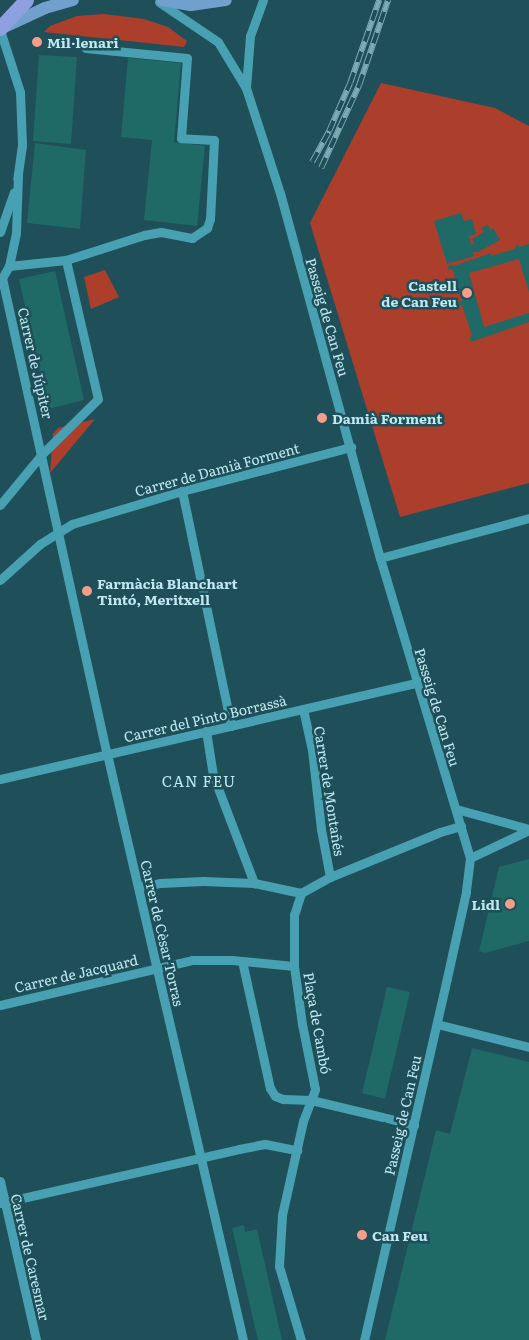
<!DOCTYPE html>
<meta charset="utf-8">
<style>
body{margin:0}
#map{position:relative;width:529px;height:1340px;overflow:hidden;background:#1f4f58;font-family:Literata,serif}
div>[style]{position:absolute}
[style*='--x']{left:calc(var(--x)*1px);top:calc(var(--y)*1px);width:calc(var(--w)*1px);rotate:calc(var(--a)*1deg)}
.green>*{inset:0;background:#ac3f2c}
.building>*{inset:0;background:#1f6967}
.minor>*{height:9px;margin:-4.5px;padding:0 4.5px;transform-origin:4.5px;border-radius:4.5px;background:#47a1b2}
.major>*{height:12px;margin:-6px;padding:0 6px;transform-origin:6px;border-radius:6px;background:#72a0ce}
.highway>*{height:15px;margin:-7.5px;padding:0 7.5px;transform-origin:7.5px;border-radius:7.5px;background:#8fa0e1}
.rail>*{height:5.5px;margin-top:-2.75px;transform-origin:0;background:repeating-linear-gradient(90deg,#1f4f58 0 11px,#7eaab3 0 22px);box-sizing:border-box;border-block:1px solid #7eaab3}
.dots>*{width:14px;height:14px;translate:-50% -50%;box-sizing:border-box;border:2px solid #1f4f58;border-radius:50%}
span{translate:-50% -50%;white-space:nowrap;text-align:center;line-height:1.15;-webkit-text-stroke:5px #1f4f58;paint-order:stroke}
.poi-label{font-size:14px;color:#c0e9f2;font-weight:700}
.left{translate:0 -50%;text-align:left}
.right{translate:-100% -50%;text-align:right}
.street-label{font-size:14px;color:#c0e9f2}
.neighbourhood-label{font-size:15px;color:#c0e9f2;letter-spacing:1px}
</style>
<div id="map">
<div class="green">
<i style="clip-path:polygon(104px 14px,144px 19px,168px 27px,187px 41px,184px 47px,44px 32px,50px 26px,77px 16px)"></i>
<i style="clip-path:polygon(381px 83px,495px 108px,529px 126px,529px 483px,400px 517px,310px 223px)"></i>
<i style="clip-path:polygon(105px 270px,119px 297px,91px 309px,84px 277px)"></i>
<i style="clip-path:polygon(95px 419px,50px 473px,53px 434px,58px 428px)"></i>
</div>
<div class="building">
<i style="clip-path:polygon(39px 55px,77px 57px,71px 144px,33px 141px)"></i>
<i style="clip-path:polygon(128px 58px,181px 63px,174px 142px,205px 146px,197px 226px,144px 220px,152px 140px,121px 137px)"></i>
<i style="clip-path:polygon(35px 143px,86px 150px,80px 229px,27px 223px)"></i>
<i style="clip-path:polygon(461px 213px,464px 221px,472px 219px,476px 234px,469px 236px,471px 245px,474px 244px,472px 239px,484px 232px,481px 228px,488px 225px,490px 230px,493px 228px,500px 240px,478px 252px,473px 252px,474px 256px,447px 264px,434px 221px)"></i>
<i style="clip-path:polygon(517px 244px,520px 247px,529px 244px,529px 292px,519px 259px,469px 273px,484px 327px,529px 313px,529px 322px,471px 342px,470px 337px,472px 335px,462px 305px,458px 306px,457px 302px,462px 301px,458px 289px,452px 291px,451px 287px,457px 285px,453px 270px,448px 269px,449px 265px,454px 266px,491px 253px,491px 256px,515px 249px)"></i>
<i style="clip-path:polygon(55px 271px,84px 400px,48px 409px,19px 279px)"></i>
<i style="clip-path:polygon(529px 859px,529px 941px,485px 953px,479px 951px,499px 867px)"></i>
<i style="clip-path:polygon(387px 987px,410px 992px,385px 1099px,362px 1093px)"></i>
<i style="clip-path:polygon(472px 1048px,529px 1062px,529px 1340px,385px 1340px,436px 1130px,450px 1134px)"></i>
<i style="clip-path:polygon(244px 1225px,245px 1232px,257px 1229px,282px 1340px,258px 1340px,232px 1228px)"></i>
</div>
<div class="minor">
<i style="--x:159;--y:2;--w:71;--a:34.1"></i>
<i style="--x:218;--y:42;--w:54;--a:58.7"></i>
<i style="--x:246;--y:88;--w:110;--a:72.1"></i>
<i style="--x:280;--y:193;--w:378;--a:74.7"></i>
<i style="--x:380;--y:558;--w:313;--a:73.3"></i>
<i style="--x:470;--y:858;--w:34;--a:97"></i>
<i style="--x:466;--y:892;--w:88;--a:102.5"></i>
<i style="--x:447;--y:978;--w:371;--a:102.9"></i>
<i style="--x:0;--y:30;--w:65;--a:72.1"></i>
<i style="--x:20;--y:92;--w:53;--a:87.8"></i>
<i style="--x:22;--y:145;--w:34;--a:98"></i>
<i style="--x:246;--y:88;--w:52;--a:-85.6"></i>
<i style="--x:250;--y:36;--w:38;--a:-70"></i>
<i style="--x:18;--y:175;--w:58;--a:92"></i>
<i style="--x:16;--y:233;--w:34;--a:102"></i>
<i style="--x:9;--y:266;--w:14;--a:120"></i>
<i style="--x:2;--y:278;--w:487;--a:77.6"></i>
<i style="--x:107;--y:754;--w:602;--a:76.93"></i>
<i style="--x:0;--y:232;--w:42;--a:-70.7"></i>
<i style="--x:9;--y:266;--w:57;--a:-6"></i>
<i style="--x:66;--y:260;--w:82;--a:-17.8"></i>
<i style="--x:144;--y:235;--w:17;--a:-10"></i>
<i style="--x:161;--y:232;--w:32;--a:11"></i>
<i style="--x:192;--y:238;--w:18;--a:-34"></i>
<i style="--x:207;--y:228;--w:9;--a:-72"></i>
<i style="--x:210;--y:219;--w:79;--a:-87.1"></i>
<i style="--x:214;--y:140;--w:33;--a:-177"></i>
<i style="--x:181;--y:138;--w:80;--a:-85.7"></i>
<i style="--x:187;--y:58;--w:102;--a:-174.4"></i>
<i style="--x:182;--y:491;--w:240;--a:78.2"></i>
<i style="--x:0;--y:505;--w:66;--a:-50.5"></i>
<i style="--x:42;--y:454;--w:78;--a:-44.5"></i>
<i style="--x:98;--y:399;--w:143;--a:-103"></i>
<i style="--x:380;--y:558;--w:154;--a:-15"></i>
<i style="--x:0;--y:580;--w:54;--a:-42"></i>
<i style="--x:40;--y:544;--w:38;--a:-32"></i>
<i style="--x:72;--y:524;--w:115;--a:-16.7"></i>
<i style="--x:182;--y:491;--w:175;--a:-14.6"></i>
<i style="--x:303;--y:709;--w:42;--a:77.6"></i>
<i style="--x:312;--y:750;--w:80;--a:83.5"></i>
<i style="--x:321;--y:829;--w:49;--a:79.4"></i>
<i style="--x:206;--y:731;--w:45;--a:81"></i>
<i style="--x:213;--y:775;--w:116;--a:69.2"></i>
<i style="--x:0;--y:779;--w:427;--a:-13"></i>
<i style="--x:456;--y:809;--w:76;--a:15.3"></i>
<i style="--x:470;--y:858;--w:65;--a:-25.4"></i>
<i style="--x:138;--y:887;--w:22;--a:-10"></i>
<i style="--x:160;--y:883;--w:43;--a:-2.7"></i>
<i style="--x:203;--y:881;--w:51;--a:2.2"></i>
<i style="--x:254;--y:883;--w:48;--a:12"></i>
<i style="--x:242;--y:961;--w:130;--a:77.6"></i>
<i style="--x:270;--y:1088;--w:9;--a:58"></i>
<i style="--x:275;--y:1096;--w:9;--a:21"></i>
<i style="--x:283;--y:1099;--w:28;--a:2"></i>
<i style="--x:311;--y:1100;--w:74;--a:13.3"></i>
<i style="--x:0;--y:1005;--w:197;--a:-13.2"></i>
<i style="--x:192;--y:960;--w:40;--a:0"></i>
<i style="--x:232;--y:960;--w:62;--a:5.5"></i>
<i style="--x:437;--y:1024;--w:95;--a:14"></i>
<i style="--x:387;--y:1118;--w:28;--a:15"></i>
<i style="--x:0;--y:1181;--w:163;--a:77.2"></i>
<i style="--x:0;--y:1203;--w:245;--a:-12.7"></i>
<i style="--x:239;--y:1149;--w:26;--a:-11"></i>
<i style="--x:265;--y:1144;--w:33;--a:11"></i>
<i style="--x:301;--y:1340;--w:77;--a:-106.6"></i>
<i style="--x:279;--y:1266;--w:51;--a:-86.6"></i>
<i style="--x:282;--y:1215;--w:96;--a:-77.4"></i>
<i style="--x:303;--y:1121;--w:34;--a:-69"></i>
<i style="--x:315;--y:1089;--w:66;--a:-101.3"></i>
<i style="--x:302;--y:1024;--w:59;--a:-97.9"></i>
<i style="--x:294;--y:966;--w:51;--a:-90"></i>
<i style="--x:294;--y:915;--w:23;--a:-72"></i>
<i style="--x:301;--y:893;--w:33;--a:-29"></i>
<i style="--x:330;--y:877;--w:119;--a:-22.2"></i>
<i style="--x:440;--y:832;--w:22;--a:-16"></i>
</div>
<div class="major">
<i style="--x:162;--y:0;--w:29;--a:10"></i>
<i style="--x:191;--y:5;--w:35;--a:-8"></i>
<i style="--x:2;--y:28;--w:47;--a:-24.9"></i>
<i style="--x:45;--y:8;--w:29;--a:-16"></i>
</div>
<div class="highway">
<i style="--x:0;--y:28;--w:38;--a:-47"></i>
</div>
<div class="rail">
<i style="--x:312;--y:162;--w:35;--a:-61"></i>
<i style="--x:329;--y:131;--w:52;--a:-66.4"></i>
<i style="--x:350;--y:83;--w:88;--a:-70.7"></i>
<i style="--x:321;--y:168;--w:91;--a:-65.4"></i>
<i style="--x:359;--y:85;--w:90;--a:-71.2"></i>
</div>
<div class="dots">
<i style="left:37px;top:42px;background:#f49d8b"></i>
<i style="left:467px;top:293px;background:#f49d8b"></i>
<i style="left:322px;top:418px;background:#f49d8b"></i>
<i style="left:87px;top:591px;background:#f49d8b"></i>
<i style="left:510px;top:904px;background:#f49d8b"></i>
<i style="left:362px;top:1235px;background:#f49d8b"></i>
</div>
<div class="poi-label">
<span class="left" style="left:47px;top:42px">Mil·lenari</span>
<span class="right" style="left:457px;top:293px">Castell<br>de Can Feu</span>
<span class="left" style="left:332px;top:418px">Damià Forment</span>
<span class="left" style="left:97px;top:591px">Farmàcia Blanchart<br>Tintó, Meritxell</span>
<span class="right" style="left:500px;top:904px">Lidl</span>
<span class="left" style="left:372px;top:1235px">Can Feu</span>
</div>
<div class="street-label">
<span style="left:328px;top:317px;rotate:74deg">Passeig de Can Feu</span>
<span style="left:36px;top:363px;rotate:77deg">Carrer de Júpiter</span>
<span style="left:217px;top:469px;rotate:-15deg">Carrer de Damià Forment</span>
<span style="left:438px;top:707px;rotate:73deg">Passeig de Can Feu</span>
<span style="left:205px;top:718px;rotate:-13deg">Carrer del Pinto Borrassà</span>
<span style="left:330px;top:791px;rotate:81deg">Carrer de Montañés</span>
<span style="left:163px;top:933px;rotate:77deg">Carrer de Cèsar Torras</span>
<span style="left:76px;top:973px;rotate:-13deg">Carrer de Jacquard</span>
<span style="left:318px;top:1023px;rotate:80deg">Plaça de Cambó</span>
<span style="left:402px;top:1115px;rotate:-77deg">Passeig de Can Feu</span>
<span style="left:31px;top:1257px;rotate:77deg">Carrer de Caresmar</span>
</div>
<div class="neighbourhood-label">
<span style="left:199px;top:781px">CAN FEU</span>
</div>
</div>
